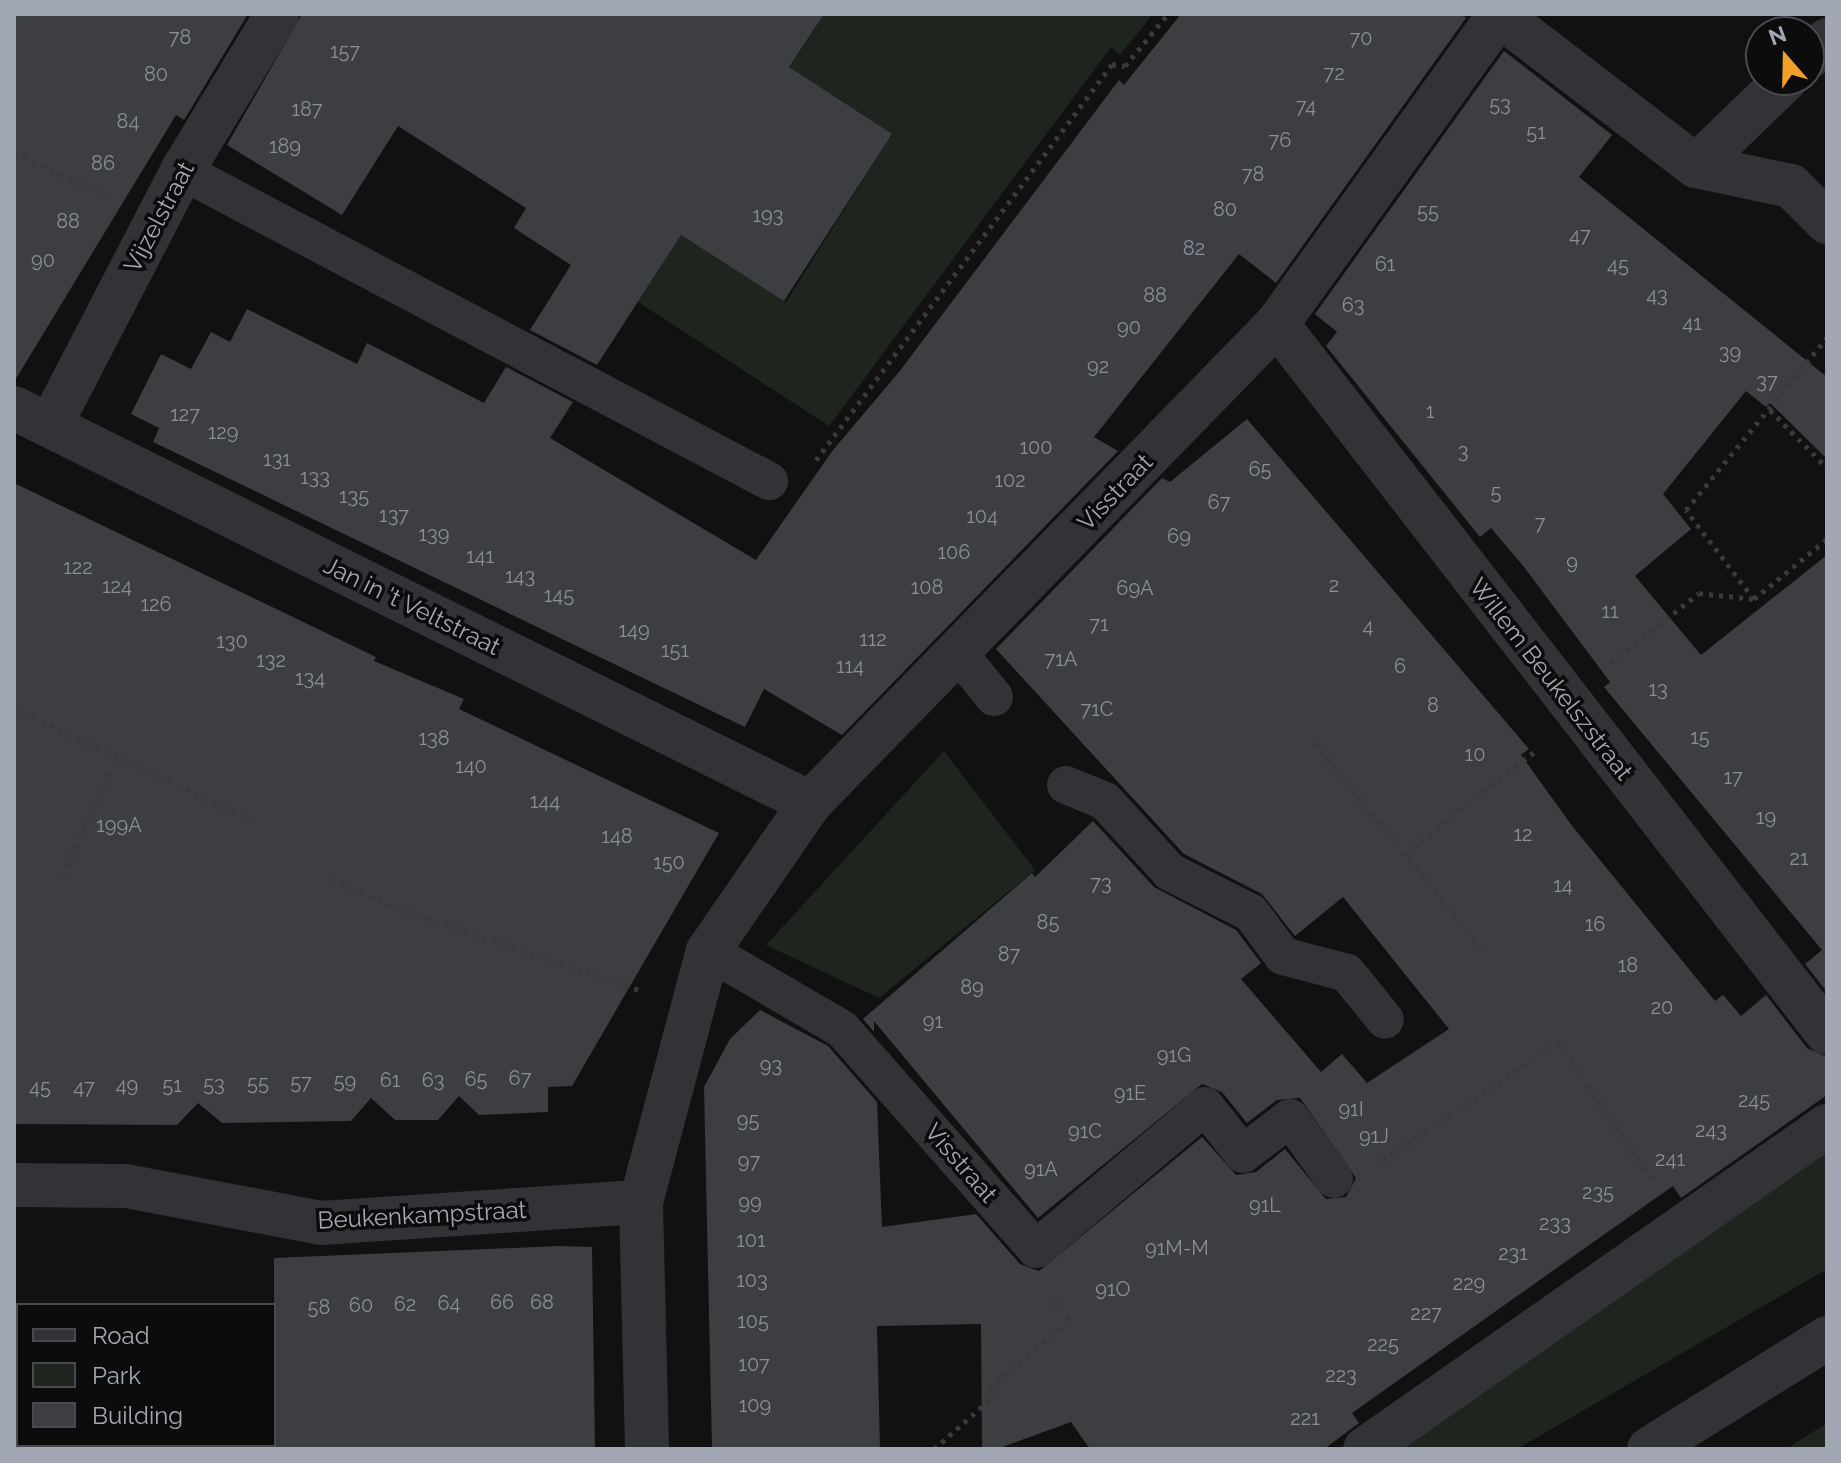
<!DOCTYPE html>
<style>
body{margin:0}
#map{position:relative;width:1841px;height:1463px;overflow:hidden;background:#111112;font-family:Raleway,sans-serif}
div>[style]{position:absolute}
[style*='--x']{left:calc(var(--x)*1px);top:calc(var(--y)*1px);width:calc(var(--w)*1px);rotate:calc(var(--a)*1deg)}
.green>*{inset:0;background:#1d251e}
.building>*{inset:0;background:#3d3e42}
.path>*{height:5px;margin-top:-2.5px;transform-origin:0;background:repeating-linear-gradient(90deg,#383a3e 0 4px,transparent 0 10px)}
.service>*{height:38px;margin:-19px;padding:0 19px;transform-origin:19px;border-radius:19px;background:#323337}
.pedestrian>*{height:44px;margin:-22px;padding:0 22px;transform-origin:22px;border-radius:22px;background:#323337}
.minor>*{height:44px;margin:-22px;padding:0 22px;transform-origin:22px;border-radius:22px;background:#323337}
.tertiary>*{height:44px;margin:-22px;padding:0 22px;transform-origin:22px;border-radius:22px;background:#323337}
span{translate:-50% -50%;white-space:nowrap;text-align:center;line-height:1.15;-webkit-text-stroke:7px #0c0c0d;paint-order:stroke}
.number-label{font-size:20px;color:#898e97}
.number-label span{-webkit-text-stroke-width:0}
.street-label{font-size:24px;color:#a2a8b3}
.frame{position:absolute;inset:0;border:16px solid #a2a8b3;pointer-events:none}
.legend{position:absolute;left:16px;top:1303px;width:260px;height:144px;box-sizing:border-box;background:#0c0c0d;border:2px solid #484a4f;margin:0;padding:10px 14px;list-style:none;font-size:24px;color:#a2a8b3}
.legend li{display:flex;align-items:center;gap:16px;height:40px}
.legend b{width:40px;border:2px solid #484a4f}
.north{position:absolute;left:1745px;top:16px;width:80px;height:80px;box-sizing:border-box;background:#0c0c0d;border:2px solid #484a4f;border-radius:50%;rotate:340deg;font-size:22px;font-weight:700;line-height:32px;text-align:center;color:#a2a8b3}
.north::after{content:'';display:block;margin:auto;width:28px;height:36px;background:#f1a12a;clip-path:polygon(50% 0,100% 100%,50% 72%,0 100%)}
</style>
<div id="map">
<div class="green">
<i style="clip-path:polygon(809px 14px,1153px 14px,1120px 55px,1111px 47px,829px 426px,638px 302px,681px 235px,786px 302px,890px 137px,894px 138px,789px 67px,816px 27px)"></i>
<i style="clip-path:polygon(944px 751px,1035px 870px,879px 998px,766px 945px)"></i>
<i style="clip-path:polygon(1827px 1140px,1827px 1269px,1517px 1449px,1386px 1449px)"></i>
<i style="clip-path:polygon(1827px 1423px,1827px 1449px,1786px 1449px)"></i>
</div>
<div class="building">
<i style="clip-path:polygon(14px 14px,248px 14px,184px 120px,176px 115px,14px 382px)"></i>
<i style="clip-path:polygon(302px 14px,824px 14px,789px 67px,892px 134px,784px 301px,681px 235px,597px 365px,530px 330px,571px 265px,514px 228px,526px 208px,398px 126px,342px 215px,227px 145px)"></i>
<i style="clip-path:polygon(1181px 14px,1461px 14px,1466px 18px,1276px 283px,1239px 254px,1094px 437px,1118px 451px,842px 735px,764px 689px,745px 727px,153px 442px,159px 428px,131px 414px,161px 354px,191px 369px,211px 332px,230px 342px,247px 309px,357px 364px,367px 343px,484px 403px,506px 367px,573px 402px,550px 438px,756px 560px,833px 450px,899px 372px,1119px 80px,1124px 85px)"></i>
<i style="clip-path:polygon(1504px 51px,1612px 135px,1579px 177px,1827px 377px,1827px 459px,1770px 403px,1766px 407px,1746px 391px,1663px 494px,1691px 529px,1635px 576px,1701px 655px,1827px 555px,1827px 992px,1805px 964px,1822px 950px,1604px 687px,1610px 682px,1524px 567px,1491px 528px,1480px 537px,1326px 346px,1337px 332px,1315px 314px)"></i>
<i style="clip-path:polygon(1247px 419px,1529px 749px,1521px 755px,1573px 827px,1715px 1001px,1723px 995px,1741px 1016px,1766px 995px,1807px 1048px,1827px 1057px,1827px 1095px,1681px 1198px,1673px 1186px,1609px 1231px,1352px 1413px,1359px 1423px,1324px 1449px,1090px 1449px,1071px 1422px,997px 1449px,982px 1449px,981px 1324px,877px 1326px,880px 1449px,712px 1449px,704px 1087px,730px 1039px,760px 1010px,828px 1046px,877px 1102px,882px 1227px,976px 1214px,1020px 1264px,1039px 1271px,1202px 1137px,1236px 1175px,1256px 1172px,1285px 1149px,1326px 1199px,1346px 1197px,1356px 1178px,1300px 1098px,1277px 1100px,1247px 1123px,1222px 1092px,1202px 1084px,1038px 1218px,874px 1021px,874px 1032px,863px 1019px,1032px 873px,1035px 877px,1093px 821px,1154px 887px,1236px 930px,1261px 963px,1241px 979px,1321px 1072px,1342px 1054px,1367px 1083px,1449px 1029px,1343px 897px,1295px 936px,1262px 894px,1184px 854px,996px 649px,1162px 478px,1170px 482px)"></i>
<i style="clip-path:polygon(14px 483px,376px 657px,374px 661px,464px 699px,459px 709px,719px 833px,572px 1086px,548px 1087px,548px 1112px,479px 1115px,459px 1096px,438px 1120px,395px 1120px,371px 1098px,351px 1121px,222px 1123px,198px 1103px,177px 1125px,14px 1124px)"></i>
<i style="clip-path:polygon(559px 1246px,592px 1247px,595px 1449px,274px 1449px,274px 1258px)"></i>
</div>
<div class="path">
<i style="--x:14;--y:152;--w:103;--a:25.3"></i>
<i style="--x:1770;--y:410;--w:81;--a:45.5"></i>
<i style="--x:816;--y:460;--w:494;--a:-53.2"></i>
<i style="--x:1112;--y:64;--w:13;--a:9"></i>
<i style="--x:1125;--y:66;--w:67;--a:-50.4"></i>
<i style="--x:1754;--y:599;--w:112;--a:-127.4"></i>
<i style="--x:1686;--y:510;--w:222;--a:-50.7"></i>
<i style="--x:1611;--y:663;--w:112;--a:-38.5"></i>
<i style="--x:1699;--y:593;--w:55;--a:6.2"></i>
<i style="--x:1754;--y:599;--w:94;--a:-39.4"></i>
<i style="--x:14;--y:708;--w:264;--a:25.3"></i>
<i style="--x:1314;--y:743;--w:271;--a:50.7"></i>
<i style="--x:1405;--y:854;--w:169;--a:-38.3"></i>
<i style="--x:62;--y:875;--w:131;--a:-64.6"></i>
<i style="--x:332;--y:880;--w:61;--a:24.1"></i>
<i style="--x:388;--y:905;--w:265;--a:18.7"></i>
<i style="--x:14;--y:976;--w:2;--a:0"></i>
<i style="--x:1382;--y:1160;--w:212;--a:-33.5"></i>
<i style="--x:1559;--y:1043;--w:166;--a:55.8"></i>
<i style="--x:934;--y:1449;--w:80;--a:-41.5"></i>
<i style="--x:994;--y:1396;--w:9;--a:-126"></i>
<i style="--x:989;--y:1389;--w:107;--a:-40.8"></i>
<i style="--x:1070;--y:1319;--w:28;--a:-131"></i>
</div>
<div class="service">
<i style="--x:182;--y:171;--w:664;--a:27.84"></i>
<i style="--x:960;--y:655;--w:54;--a:51"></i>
<i style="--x:1066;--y:785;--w:42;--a:22.3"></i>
<i style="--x:1105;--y:801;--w:96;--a:47.5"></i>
<i style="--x:1170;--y:872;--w:91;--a:26.8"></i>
<i style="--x:1251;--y:913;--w:54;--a:53.3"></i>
<i style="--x:1283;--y:956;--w:66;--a:14.9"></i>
<i style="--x:1347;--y:973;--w:60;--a:51"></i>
<i style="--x:708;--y:951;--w:155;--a:30.2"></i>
<i style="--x:842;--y:1029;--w:293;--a:48.6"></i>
<i style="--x:1036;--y:1249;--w:221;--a:-40.2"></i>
<i style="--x:1205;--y:1106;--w:61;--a:51.6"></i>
<i style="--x:1243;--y:1154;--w:59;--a:-37.5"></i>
<i style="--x:1290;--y:1118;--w:75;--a:54.2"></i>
</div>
<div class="pedestrian">
<i style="--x:1499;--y:15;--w:248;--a:37.5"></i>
<i style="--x:1696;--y:166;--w:97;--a:11.9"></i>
<i style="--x:1791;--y:186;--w:51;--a:45"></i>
<i style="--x:1809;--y:57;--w:25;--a:-43"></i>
<i style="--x:1696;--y:166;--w:124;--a:-44"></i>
<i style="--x:182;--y:171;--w:184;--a:-58.8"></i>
<i style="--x:1365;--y:1449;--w:564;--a:-34.96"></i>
</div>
<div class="minor">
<i style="--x:1277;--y:324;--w:897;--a:52.2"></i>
<i style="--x:14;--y:408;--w:889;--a:26.39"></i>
<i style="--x:50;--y:426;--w:287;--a:-62.6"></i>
<i style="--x:14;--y:1185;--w:112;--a:0.5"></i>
<i style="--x:126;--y:1186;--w:198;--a:10.7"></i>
<i style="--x:321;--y:1223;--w:321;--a:-3.8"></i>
<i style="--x:647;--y:1449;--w:247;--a:-91.4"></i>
<i style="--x:641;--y:1202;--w:260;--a:-75.1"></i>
<i style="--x:708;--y:951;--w:180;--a:-55.4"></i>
<i style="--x:810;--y:803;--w:669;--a:-45.73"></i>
<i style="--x:1277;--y:324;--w:382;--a:-54.3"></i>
</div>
<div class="tertiary">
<i style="--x:1649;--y:1449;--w:210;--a:-31.9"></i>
</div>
<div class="number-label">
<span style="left:180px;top:37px">78</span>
<span style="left:1361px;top:38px">70</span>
<span style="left:345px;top:51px">157</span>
<span style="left:1334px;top:73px">72</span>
<span style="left:156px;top:74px">80</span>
<span style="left:1500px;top:104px">53</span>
<span style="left:1306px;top:106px">74</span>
<span style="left:307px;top:109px">187</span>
<span style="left:128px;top:121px">84</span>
<span style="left:1536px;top:132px">51</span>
<span style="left:1280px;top:140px">76</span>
<span style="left:285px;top:146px">189</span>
<span style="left:103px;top:163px">86</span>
<span style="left:1253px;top:174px">78</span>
<span style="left:1225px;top:209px">80</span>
<span style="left:1428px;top:211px">55</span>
<span style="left:768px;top:215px">193</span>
<span style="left:68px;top:221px">88</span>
<span style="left:1580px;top:235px">47</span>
<span style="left:1194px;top:248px">82</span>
<span style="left:43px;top:260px">90</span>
<span style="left:1385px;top:264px">61</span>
<span style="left:1618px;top:265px">45</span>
<span style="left:1155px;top:295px">88</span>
<span style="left:1657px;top:295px">43</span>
<span style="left:1353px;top:305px">63</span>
<span style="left:1692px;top:323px">41</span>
<span style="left:1129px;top:327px">90</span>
<span style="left:1730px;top:352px">39</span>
<span style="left:1098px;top:366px">92</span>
<span style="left:1767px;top:381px">37</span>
<span style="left:1430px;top:411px">1</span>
<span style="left:185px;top:414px">127</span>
<span style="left:223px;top:432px">129</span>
<span style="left:1036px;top:447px">100</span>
<span style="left:1463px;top:451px">3</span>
<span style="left:277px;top:459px">131</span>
<span style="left:1260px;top:469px">65</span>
<span style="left:315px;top:477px">133</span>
<span style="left:1010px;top:480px">102</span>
<span style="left:1496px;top:492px">5</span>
<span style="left:354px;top:496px">135</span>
<span style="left:1219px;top:502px">67</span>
<span style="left:394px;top:515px">137</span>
<span style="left:982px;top:516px">104</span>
<span style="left:1540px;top:523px">7</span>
<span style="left:434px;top:534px">139</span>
<span style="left:1179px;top:536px">69</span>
<span style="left:954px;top:552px">106</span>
<span style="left:480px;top:556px">141</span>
<span style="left:1572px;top:562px">9</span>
<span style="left:78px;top:567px">122</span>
<span style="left:520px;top:576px">143</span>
<span style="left:1334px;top:585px">2</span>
<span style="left:117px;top:586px">124</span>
<span style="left:927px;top:587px">108</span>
<span style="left:1135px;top:588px">69A</span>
<span style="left:559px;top:595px">145</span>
<span style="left:156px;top:604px">126</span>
<span style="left:1610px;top:611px">11</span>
<span style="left:1099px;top:624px">71</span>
<span style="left:1368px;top:626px">4</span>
<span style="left:634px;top:630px">149</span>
<span style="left:873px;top:639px">112</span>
<span style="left:232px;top:641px">130</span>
<span style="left:675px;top:650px">151</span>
<span style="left:1061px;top:659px">71A</span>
<span style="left:271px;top:660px">132</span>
<span style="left:850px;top:666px">114</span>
<span style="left:1400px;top:666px">6</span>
<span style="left:310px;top:678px">134</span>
<span style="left:1658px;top:689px">13</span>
<span style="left:1433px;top:705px">8</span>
<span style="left:1097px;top:709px">71C</span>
<span style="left:1700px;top:737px">15</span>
<span style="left:434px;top:738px">138</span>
<span style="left:1475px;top:754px">10</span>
<span style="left:471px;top:766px">140</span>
<span style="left:1733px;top:777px">17</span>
<span style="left:545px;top:801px">144</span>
<span style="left:1766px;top:817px">19</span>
<span style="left:119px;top:825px">199A</span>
<span style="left:1523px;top:834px">12</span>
<span style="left:617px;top:836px">148</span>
<span style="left:1799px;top:858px">21</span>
<span style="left:669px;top:862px">150</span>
<span style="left:1101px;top:883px">73</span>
<span style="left:1563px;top:885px">14</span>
<span style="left:1048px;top:922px">85</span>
<span style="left:1595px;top:924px">16</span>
<span style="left:1009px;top:954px">87</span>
<span style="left:1628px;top:965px">18</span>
<span style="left:972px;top:987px">89</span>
<span style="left:1662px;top:1007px">20</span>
<span style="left:933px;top:1021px">91</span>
<span style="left:1174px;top:1055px">91G</span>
<span style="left:771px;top:1065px">93</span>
<span style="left:520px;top:1078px">67</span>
<span style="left:476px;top:1079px">65</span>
<span style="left:390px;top:1080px">61</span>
<span style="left:433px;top:1080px">63</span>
<span style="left:345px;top:1081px">59</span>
<span style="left:301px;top:1082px">57</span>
<span style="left:258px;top:1083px">55</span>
<span style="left:214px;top:1084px">53</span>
<span style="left:127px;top:1085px">49</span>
<span style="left:172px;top:1085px">51</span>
<span style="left:40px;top:1087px">45</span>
<span style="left:84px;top:1087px">47</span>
<span style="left:1130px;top:1093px">91E</span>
<span style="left:1754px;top:1100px">245</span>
<span style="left:1351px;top:1109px">91I</span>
<span style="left:748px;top:1120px">95</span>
<span style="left:1711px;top:1130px">243</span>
<span style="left:1085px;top:1131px">91C</span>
<span style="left:1374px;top:1136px">91J</span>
<span style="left:1670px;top:1159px">241</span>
<span style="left:749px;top:1161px">97</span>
<span style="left:1041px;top:1169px">91A</span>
<span style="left:1598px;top:1192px">235</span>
<span style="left:750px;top:1202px">99</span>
<span style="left:1265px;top:1205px">91L</span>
<span style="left:1555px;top:1223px">233</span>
<span style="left:751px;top:1240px">101</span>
<span style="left:1177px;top:1248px">91M-M</span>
<span style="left:1513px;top:1253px">231</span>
<span style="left:752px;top:1280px">103</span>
<span style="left:1469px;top:1283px">229</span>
<span style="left:1113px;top:1289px">91O</span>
<span style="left:502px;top:1302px">66</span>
<span style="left:542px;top:1302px">68</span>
<span style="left:449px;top:1303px">64</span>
<span style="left:405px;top:1304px">62</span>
<span style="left:361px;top:1305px">60</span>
<span style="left:319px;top:1307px">58</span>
<span style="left:1426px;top:1313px">227</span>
<span style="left:753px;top:1321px">105</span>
<span style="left:1383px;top:1344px">225</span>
<span style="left:754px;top:1364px">107</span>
<span style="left:1341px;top:1375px">223</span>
<span style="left:755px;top:1405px">109</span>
<span style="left:1305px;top:1418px">221</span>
</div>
<div class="street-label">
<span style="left:159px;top:217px;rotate:-62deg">Vijzelstraat</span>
<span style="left:1115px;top:492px;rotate:-46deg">Visstraat</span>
<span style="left:412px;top:606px;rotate:26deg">Jan in 't Veltstraat</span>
<span style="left:1551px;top:679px;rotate:52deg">Willem Beukelszstraat</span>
<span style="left:961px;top:1163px;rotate:49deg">Visstraat</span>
<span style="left:422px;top:1215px;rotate:-3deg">Beukenkampstraat</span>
</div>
<div class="frame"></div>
<ul class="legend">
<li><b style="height:10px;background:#323337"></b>Road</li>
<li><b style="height:22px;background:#1d251e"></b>Park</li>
<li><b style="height:22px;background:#3d3e42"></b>Building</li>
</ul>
<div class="north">N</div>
</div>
